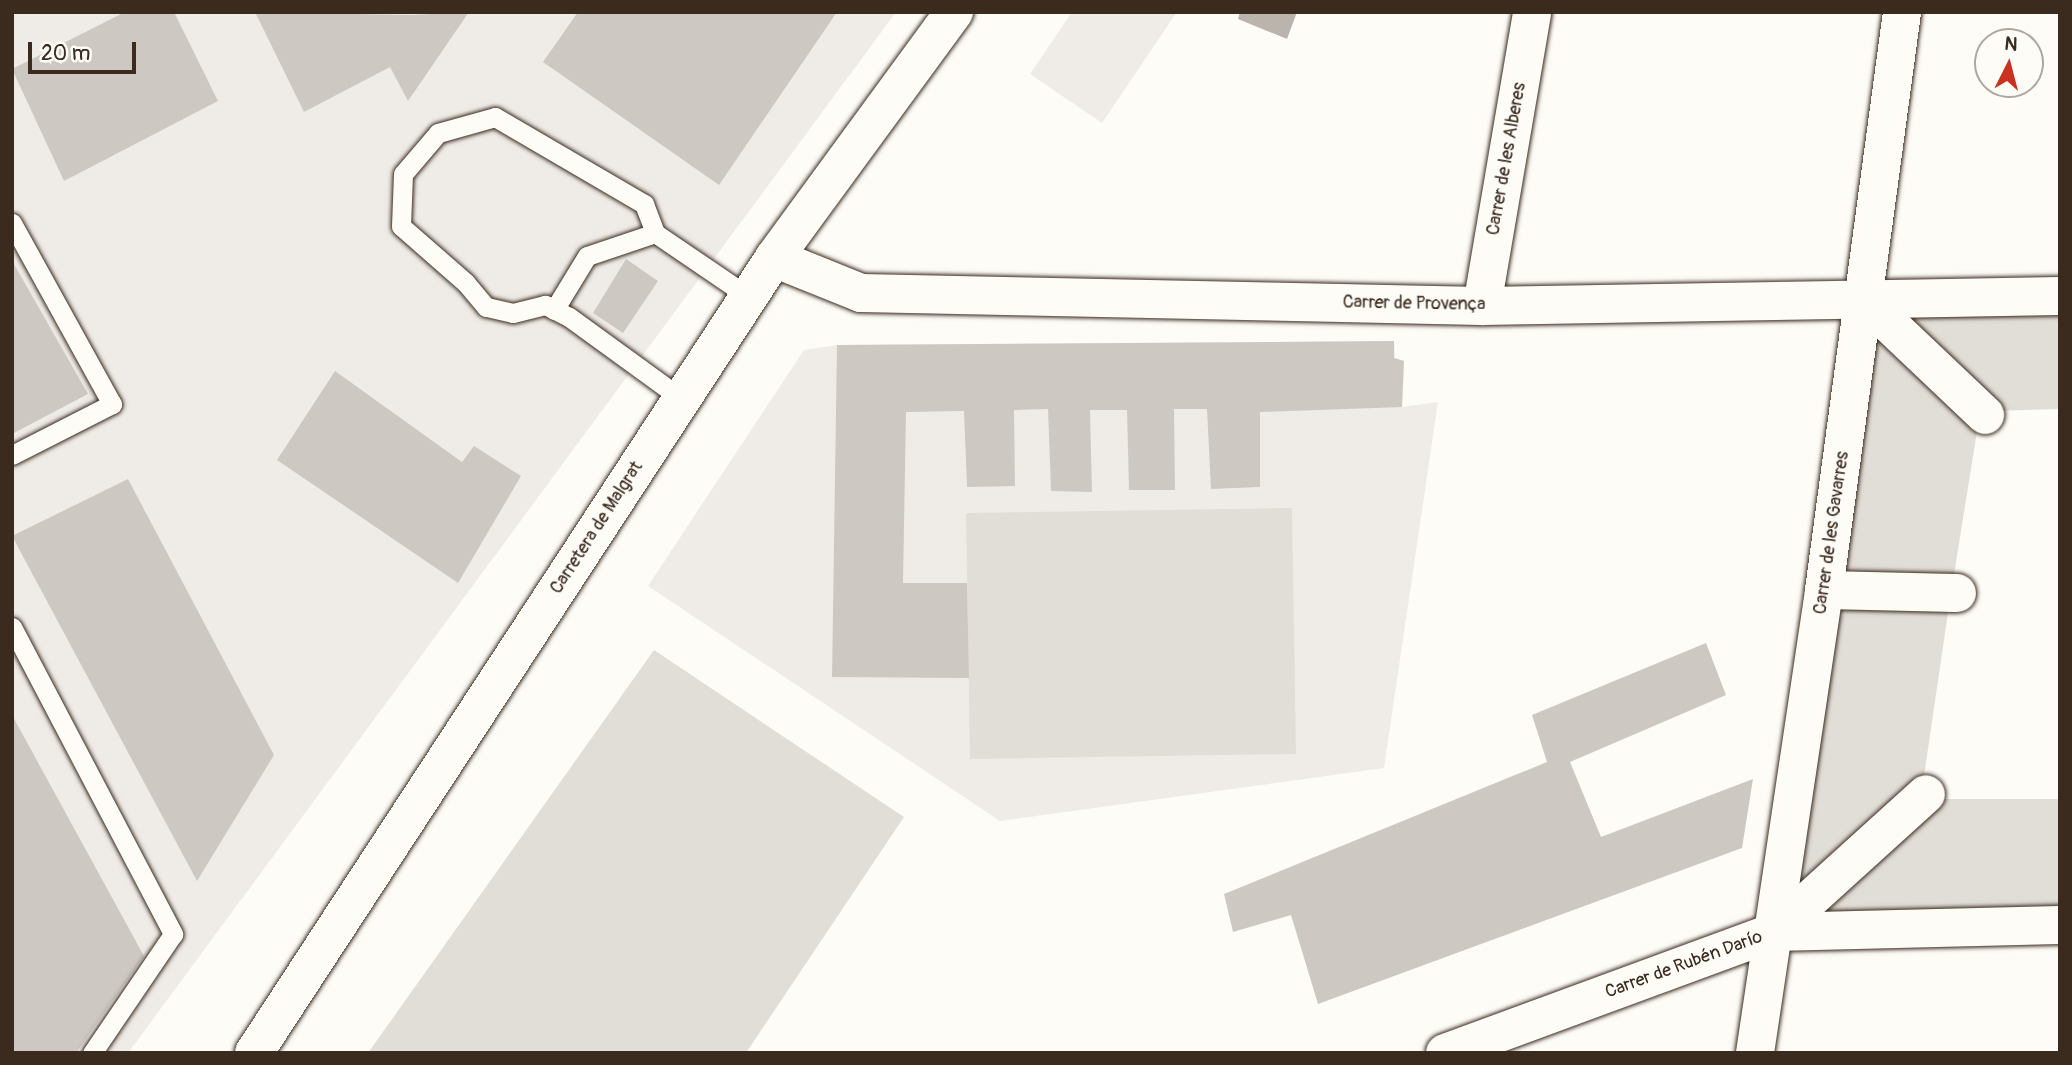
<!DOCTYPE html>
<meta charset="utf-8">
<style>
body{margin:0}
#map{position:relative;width:2072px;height:1065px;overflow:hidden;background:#fdfcf7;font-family:Pangolin,sans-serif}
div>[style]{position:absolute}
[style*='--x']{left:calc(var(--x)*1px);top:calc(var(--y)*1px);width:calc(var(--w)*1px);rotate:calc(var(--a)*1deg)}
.built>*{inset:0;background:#efece7}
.green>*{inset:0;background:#e1ded7}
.water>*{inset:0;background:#bbb4ad}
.building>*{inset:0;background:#cdc8c2}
.roads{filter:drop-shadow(0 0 2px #3b2a1e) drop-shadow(0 0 2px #3b2a1e)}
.lane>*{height:19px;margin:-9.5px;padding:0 9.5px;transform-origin:9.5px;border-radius:9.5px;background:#fdfcf7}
.street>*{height:38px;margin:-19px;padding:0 19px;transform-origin:19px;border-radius:19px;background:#fdfcf7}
.secondary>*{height:38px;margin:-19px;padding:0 19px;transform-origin:19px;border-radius:19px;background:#fdfcf7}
span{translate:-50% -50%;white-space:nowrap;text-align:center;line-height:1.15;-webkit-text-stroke:5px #fdfcf7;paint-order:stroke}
.street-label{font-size:18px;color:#3b2a1e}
.frame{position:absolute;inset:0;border:14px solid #3b2a1e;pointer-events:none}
.north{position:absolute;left:1974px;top:28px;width:70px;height:70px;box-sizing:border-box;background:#fdfcf7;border:2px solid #afa8a0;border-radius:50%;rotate:6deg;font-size:19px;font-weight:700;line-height:28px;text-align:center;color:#3b2a1e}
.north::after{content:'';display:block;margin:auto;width:24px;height:32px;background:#c8321e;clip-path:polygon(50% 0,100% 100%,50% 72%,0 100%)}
.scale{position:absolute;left:28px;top:42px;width:108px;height:32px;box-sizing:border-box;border:4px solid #3b2a1e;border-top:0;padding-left:9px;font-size:21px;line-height:24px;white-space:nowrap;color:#3b2a1e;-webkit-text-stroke:5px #fdfcf7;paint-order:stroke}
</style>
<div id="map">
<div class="built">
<i style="clip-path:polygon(12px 12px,896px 12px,128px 1053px,12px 1053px)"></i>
<i style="clip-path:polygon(1072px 12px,1177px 12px,1102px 123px,1030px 74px)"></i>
<i style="clip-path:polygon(1394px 341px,1395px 358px,1404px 361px,1402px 407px,1438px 402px,1384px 768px,1000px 821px,648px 586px,804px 350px,837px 345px)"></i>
</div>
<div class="green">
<i style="clip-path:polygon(2060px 300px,2060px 409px,1989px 411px,1873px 302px)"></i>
<i style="clip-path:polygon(1870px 315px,1979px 419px,1952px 587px,1828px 586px)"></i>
<i style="clip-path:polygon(1292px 508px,1296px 754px,970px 759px,966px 513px)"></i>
<i style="clip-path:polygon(1827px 596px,1950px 599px,1922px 790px,1778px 921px)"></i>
<i style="clip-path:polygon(654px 650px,904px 817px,746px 1053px,368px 1053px)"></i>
<i style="clip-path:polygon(1926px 799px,2060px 799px,2060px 918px,1785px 928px)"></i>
</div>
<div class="water">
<i style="clip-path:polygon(1240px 12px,1297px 12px,1287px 39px,1238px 19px)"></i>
</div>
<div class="building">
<i style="clip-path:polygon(125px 12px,174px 12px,218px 101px,64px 181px,12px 69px)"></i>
<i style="clip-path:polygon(255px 12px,412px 15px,469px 12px,408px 101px,390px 67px,304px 112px)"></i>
<i style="clip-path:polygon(578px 12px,837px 12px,719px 185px,543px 62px)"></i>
<i style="clip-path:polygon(626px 259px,658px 281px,623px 333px,593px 313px)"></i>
<i style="clip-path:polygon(14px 264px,88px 394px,12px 434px,12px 265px)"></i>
<i style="clip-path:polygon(1394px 341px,1394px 358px,1404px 361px,1402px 407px,1260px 412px,1260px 487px,1211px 489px,1207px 409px,1174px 409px,1175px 490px,1129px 490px,1127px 410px,1090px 410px,1092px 492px,1051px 491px,1048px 409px,1014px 410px,1015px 486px,967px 487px,964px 411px,906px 412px,903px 583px,967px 583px,969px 678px,832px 677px,837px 345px)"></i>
<i style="clip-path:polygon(335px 371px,462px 462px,474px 446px,521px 476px,458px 583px,277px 460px)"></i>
<i style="clip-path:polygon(128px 479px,274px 755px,197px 881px,12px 536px)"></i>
<i style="clip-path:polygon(1706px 643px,1726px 695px,1570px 762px,1601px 837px,1753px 779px,1742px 848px,1318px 1004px,1291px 915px,1233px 932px,1224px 894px,1547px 762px,1532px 715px)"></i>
<i style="clip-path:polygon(12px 715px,144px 956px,76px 1053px,12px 1053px)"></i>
</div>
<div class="roads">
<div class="lane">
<i style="--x:12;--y:223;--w:207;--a:61.1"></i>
<i style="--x:112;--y:404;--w:112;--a:153"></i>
<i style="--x:554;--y:310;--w:63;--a:-58.6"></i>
<i style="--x:587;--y:256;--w:72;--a:-18.7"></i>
<i style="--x:682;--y:399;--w:140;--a:-144"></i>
<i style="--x:569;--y:317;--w:27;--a:-153"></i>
<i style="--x:545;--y:305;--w:33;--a:166"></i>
<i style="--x:513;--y:313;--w:28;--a:-167"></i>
<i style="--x:486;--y:307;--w:31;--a:-130"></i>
<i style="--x:466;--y:283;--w:86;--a:-138.8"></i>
<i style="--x:401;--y:226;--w:52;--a:-87.8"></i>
<i style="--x:403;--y:174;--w:54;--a:-49.5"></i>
<i style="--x:438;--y:133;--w:59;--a:-15.7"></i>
<i style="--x:495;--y:117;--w:173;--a:30.3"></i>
<i style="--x:644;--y:204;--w:31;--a:69"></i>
<i style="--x:655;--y:233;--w:114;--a:34.2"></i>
<i style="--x:12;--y:627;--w:347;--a:62.3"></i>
<i style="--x:173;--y:934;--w:144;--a:124.2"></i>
</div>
<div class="street">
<i style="--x:774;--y:258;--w:94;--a:21.9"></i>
<i style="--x:861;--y:293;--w:621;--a:1.2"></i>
<i style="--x:1482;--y:306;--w:578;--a:-0.99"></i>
<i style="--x:1864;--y:300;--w:167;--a:43.5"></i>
<i style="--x:1482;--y:306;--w:298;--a:-80.3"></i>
<i style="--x:1824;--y:590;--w:133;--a:1.3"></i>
<i style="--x:1774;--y:932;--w:205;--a:-42.2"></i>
<i style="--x:1445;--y:1053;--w:351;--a:-20.2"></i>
<i style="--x:1774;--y:932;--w:286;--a:-1.4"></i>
<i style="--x:1755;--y:1053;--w:468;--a:-81.5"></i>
<i style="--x:1824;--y:590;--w:583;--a:-82.31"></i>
</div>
<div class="secondary">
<i style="--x:254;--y:1053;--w:950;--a:-56.81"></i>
<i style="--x:774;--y:258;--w:305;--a:-53.8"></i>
</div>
</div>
<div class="street-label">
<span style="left:1507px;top:159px;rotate:-80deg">Carrer de les Alberes</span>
<span style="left:1414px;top:304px;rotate:1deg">Carrer de Provença</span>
<span style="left:597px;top:528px;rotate:-57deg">Carretera de Malgrat</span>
<span style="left:1832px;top:533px;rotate:-82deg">Carrer de les Gavarres</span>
<span style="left:1684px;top:965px;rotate:-20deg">Carrer de Rubén Darío</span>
</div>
<div class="frame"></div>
<div class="north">N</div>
<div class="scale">20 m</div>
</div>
